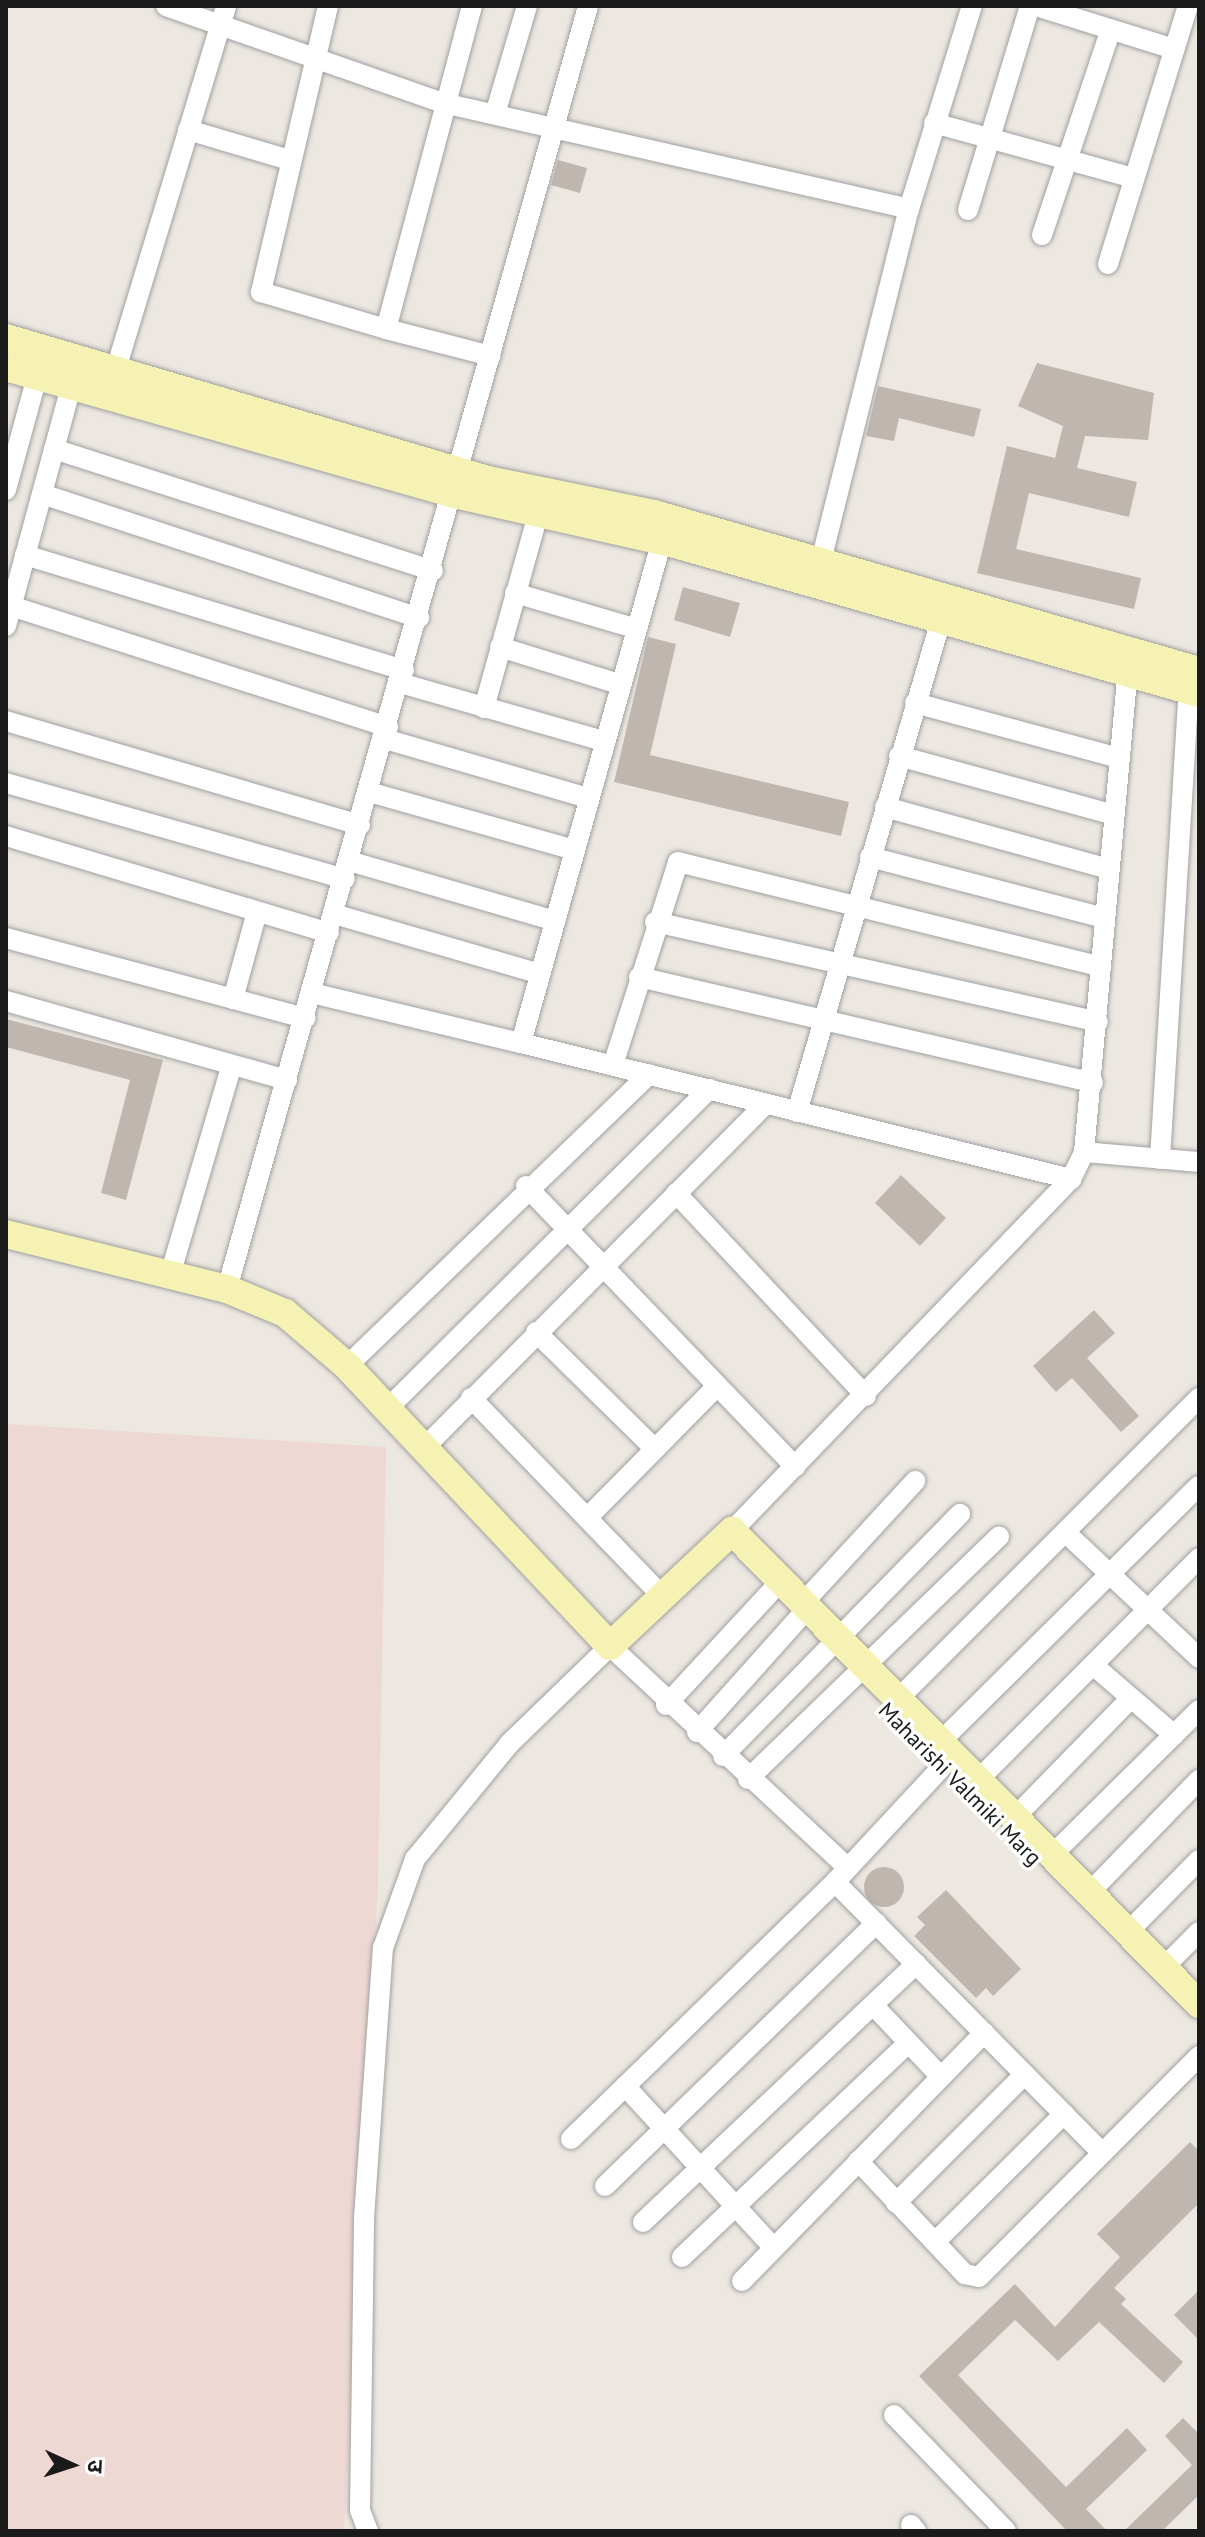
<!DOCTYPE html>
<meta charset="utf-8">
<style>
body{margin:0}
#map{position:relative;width:1205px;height:2537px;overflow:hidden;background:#ece7e0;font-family:"PT Sans","Noto Sans Devanagari",sans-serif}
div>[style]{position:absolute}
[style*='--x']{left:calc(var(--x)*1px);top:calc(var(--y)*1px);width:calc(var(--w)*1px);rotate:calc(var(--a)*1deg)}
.military>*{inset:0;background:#eed8d3}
.building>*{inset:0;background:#c0b6b0}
.round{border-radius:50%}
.roads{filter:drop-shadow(0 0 2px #a1a1a1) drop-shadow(0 0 2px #a1a1a1)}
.street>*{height:20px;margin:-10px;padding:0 10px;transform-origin:10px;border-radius:10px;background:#fff}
.secondary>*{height:28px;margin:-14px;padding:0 14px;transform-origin:14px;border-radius:14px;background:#f5f2b4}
span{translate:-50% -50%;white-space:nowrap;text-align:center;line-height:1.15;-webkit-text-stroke:7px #fff;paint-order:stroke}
.street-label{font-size:22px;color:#1a1a1a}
.frame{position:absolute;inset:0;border:8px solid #1a1a1a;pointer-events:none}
.north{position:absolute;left:32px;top:2425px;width:80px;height:80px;-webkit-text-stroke:6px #fff;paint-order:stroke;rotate:93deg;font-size:22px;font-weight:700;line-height:32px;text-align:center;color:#1a1a1a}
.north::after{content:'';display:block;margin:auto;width:28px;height:36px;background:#1a1a1a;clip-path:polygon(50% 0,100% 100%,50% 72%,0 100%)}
</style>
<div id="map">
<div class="military">
<i style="clip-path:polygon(6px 1424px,386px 1447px,378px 1881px,344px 2531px,6px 2531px)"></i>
</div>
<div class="building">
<i style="clip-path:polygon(558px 160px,587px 168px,580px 193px,551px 185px)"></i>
<i style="clip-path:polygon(1037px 363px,1154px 393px,1148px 440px,1085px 436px,1077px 468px,1137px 482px,1129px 517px,1029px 493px,1016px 549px,1141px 578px,1134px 609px,977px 573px,1007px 446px,1055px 458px,1063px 426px,1018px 406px)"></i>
<i style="clip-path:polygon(878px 386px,981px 409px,974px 437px,899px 418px,894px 441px,866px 436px)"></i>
<i style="clip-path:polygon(683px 587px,740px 603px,730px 637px,674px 620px)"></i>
<i style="clip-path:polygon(648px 637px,676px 644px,650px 755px,849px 802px,841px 836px,614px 782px)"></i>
<i style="clip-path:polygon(6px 1019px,163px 1060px,126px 1200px,101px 1193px,130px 1080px,6px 1047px)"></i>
<i style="clip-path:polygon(901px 1175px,946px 1218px,920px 1246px,875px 1203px)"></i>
<i style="clip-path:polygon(1094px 1310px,1115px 1333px,1087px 1358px,1139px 1416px,1121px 1432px,1072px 1378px,1056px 1392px,1033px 1366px)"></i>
<i class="round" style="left:864px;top:1867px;width:40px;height:40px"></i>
<i style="clip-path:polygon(946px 1890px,1021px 1969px,993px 1996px,986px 1988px,976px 1998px,914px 1936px,925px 1925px,917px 1917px)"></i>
<i style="clip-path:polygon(1190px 2142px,1199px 2151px,1199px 2203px,1114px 2288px,1126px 2299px,1121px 2304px,1183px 2362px,1164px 2383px,1099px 2322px,1058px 2361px,1015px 2320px,958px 2375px,1066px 2487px,1127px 2428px,1147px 2450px,1086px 2509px,1107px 2531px,1067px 2531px,919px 2376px,1015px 2284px,1055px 2327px,1120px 2257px,1097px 2234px)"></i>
<i style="clip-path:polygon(1199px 2290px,1199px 2340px,1174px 2315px)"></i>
<i style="clip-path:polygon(1183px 2418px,1199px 2434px,1199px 2495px,1162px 2531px,1124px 2531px,1192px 2465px,1165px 2436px)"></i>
</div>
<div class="roads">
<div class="street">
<i style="--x:166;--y:6;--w:293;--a:19.3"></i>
<i style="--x:443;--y:103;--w:478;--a:12.8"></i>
<i style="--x:328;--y:6;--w:294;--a:103.2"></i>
<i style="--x:261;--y:292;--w:130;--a:16.5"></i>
<i style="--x:472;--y:6;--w:334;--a:104.9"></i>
<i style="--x:386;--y:329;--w:108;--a:14.4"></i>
<i style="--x:1036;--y:6;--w:145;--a:17.3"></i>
<i style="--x:495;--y:114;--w:113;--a:-73.5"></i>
<i style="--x:934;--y:123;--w:206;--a:15.4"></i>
<i style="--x:188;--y:130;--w:105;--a:16.5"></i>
<i style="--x:968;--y:210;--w:213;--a:-73.1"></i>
<i style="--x:1042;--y:235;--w:217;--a:-71.5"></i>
<i style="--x:1108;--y:264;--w:270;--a:-72.8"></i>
<i style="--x:112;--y:382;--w:393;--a:-73.1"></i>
<i style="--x:54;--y:449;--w:398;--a:17.8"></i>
<i style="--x:6;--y:490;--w:117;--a:-74.7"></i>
<i style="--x:42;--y:494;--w:397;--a:18.2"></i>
<i style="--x:25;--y:555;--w:396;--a:16.9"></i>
<i style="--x:818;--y:573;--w:375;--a:-76"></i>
<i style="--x:909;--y:209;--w:213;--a:-72.8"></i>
<i style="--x:515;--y:593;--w:124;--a:16.4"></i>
<i style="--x:11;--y:606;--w:396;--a:17.8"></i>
<i style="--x:6;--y:626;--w:248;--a:-74.8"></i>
<i style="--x:500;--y:647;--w:125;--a:17.3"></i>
<i style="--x:400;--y:683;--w:212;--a:15.9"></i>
<i style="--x:915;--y:703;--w:207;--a:15.1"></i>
<i style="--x:484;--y:708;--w:205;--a:-74.4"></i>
<i style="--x:6;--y:721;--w:369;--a:16.4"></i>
<i style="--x:385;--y:739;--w:211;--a:16.2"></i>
<i style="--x:899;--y:756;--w:220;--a:15.3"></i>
<i style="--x:6;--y:783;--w:352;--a:15.8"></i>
<i style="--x:369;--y:792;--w:213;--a:15.8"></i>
<i style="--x:885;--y:807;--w:231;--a:15.5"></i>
<i style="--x:6;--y:836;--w:337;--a:16.7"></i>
<i style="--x:870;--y:857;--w:242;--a:14.6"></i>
<i style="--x:349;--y:861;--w:215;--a:16.2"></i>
<i style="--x:334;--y:914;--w:215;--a:16.2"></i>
<i style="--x:655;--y:922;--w:454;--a:12.7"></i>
<i style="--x:6;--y:938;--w:310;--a:15"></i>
<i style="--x:639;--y:977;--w:466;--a:13.1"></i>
<i style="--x:312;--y:993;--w:215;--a:13.5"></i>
<i style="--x:521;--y:1043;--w:522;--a:-74.34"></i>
<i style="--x:233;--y:999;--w:90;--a:-74.6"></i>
<i style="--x:6;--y:1001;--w:292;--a:15.7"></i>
<i style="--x:521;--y:1043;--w:567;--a:13.89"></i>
<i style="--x:613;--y:1065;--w:213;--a:-72.2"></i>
<i style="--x:678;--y:862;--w:436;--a:13.9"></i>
<i style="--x:797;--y:1112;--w:513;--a:-73.69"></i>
<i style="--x:1084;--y:1152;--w:115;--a:5"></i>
<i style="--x:1160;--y:1159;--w:469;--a:-86.5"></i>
<i style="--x:526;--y:1186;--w:389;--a:46.2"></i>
<i style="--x:676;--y:1193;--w:278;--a:46.9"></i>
<i style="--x:170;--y:1275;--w:216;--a:-73.6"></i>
<i style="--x:227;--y:1289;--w:1333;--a:-74.28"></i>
<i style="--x:536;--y:1332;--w:167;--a:44.5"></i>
<i style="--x:347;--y:1366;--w:420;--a:-44"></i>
<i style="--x:471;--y:1398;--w:277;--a:46"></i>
<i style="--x:388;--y:1408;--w:453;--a:-44.8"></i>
<i style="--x:424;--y:1448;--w:485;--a:-45.2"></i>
<i style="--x:587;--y:1518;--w:185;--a:-45.4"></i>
<i style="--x:732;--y:1531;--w:489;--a:-46.1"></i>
<i style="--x:1071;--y:1179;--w:30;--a:-64"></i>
<i style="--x:1084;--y:1152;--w:493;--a:-84.8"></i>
<i style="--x:1065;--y:1532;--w:184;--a:43.2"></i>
<i style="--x:803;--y:1603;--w:166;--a:-47.4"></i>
<i style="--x:1093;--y:1665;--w:107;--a:40.8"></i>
<i style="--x:898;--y:1699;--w:426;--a:-45"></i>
<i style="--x:666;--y:1705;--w:169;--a:-47.2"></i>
<i style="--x:697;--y:1732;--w:166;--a:-48.2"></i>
<i style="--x:940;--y:1742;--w:364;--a:-44.7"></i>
<i style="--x:723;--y:1756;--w:339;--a:-45.6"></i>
<i style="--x:748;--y:1779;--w:349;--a:-44"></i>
<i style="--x:978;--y:1780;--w:313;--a:-45.1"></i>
<i style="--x:1015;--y:1817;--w:165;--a:-45.7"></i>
<i style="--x:1052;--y:1855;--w:206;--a:-44.6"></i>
<i style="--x:835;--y:1882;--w:379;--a:45.4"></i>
<i style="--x:1089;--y:1893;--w:158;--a:-45.8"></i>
<i style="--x:1128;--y:1932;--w:101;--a:-45.4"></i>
<i style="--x:1163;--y:1968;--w:51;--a:-45"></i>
<i style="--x:873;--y:2005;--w:99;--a:46.6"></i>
<i style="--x:625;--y:2086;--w:220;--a:47.4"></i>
<i style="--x:571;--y:2139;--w:368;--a:-44.2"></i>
<i style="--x:835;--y:1882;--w:173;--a:-47.1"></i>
<i style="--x:858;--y:2161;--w:156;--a:46.6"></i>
<i style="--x:965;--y:2274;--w:14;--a:12"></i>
<i style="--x:979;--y:2277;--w:312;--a:-45.1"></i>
<i style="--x:605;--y:2186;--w:378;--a:-44.1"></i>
<i style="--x:896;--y:2203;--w:182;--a:-45"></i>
<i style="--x:643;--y:2222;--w:376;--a:-43.4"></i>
<i style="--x:935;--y:2242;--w:182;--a:-44.8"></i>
<i style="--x:682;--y:2257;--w:311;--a:-43.4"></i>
<i style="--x:742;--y:2281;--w:347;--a:-45.7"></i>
<i style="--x:894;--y:2415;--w:161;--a:46"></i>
<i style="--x:911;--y:2525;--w:8;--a:50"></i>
<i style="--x:368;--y:2531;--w:22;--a:-111"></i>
<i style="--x:360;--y:2510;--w:292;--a:-89.2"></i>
<i style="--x:364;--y:2218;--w:271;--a:-86"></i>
<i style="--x:383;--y:1948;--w:95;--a:-70.2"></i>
<i style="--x:415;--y:1859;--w:149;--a:-50.7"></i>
<i style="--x:509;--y:1744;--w:141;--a:-44.1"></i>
<i style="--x:610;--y:1646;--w:324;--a:43"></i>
</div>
<div class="secondary">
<i style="--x:6;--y:338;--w:502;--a:16.42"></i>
<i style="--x:488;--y:480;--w:169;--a:11.6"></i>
<i style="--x:654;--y:514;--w:567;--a:16.07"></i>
<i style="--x:6;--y:367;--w:466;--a:15.8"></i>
<i style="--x:454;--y:494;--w:227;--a:12.7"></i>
<i style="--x:675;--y:544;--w:545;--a:15.87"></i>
<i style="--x:6;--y:1234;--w:228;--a:14"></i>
<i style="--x:227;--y:1289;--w:63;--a:22.5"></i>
<i style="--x:285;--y:1313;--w:82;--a:40.5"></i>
<i style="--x:347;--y:1366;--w:384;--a:46.8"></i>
<i style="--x:610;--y:1646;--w:168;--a:-43.3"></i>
<i style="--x:732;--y:1531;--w:665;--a:45.37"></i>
</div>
</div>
<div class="street-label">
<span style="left:960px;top:1784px;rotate:45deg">Maharishi Valmiki Marg</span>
</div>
<div class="frame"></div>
<div class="north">उ</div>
</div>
